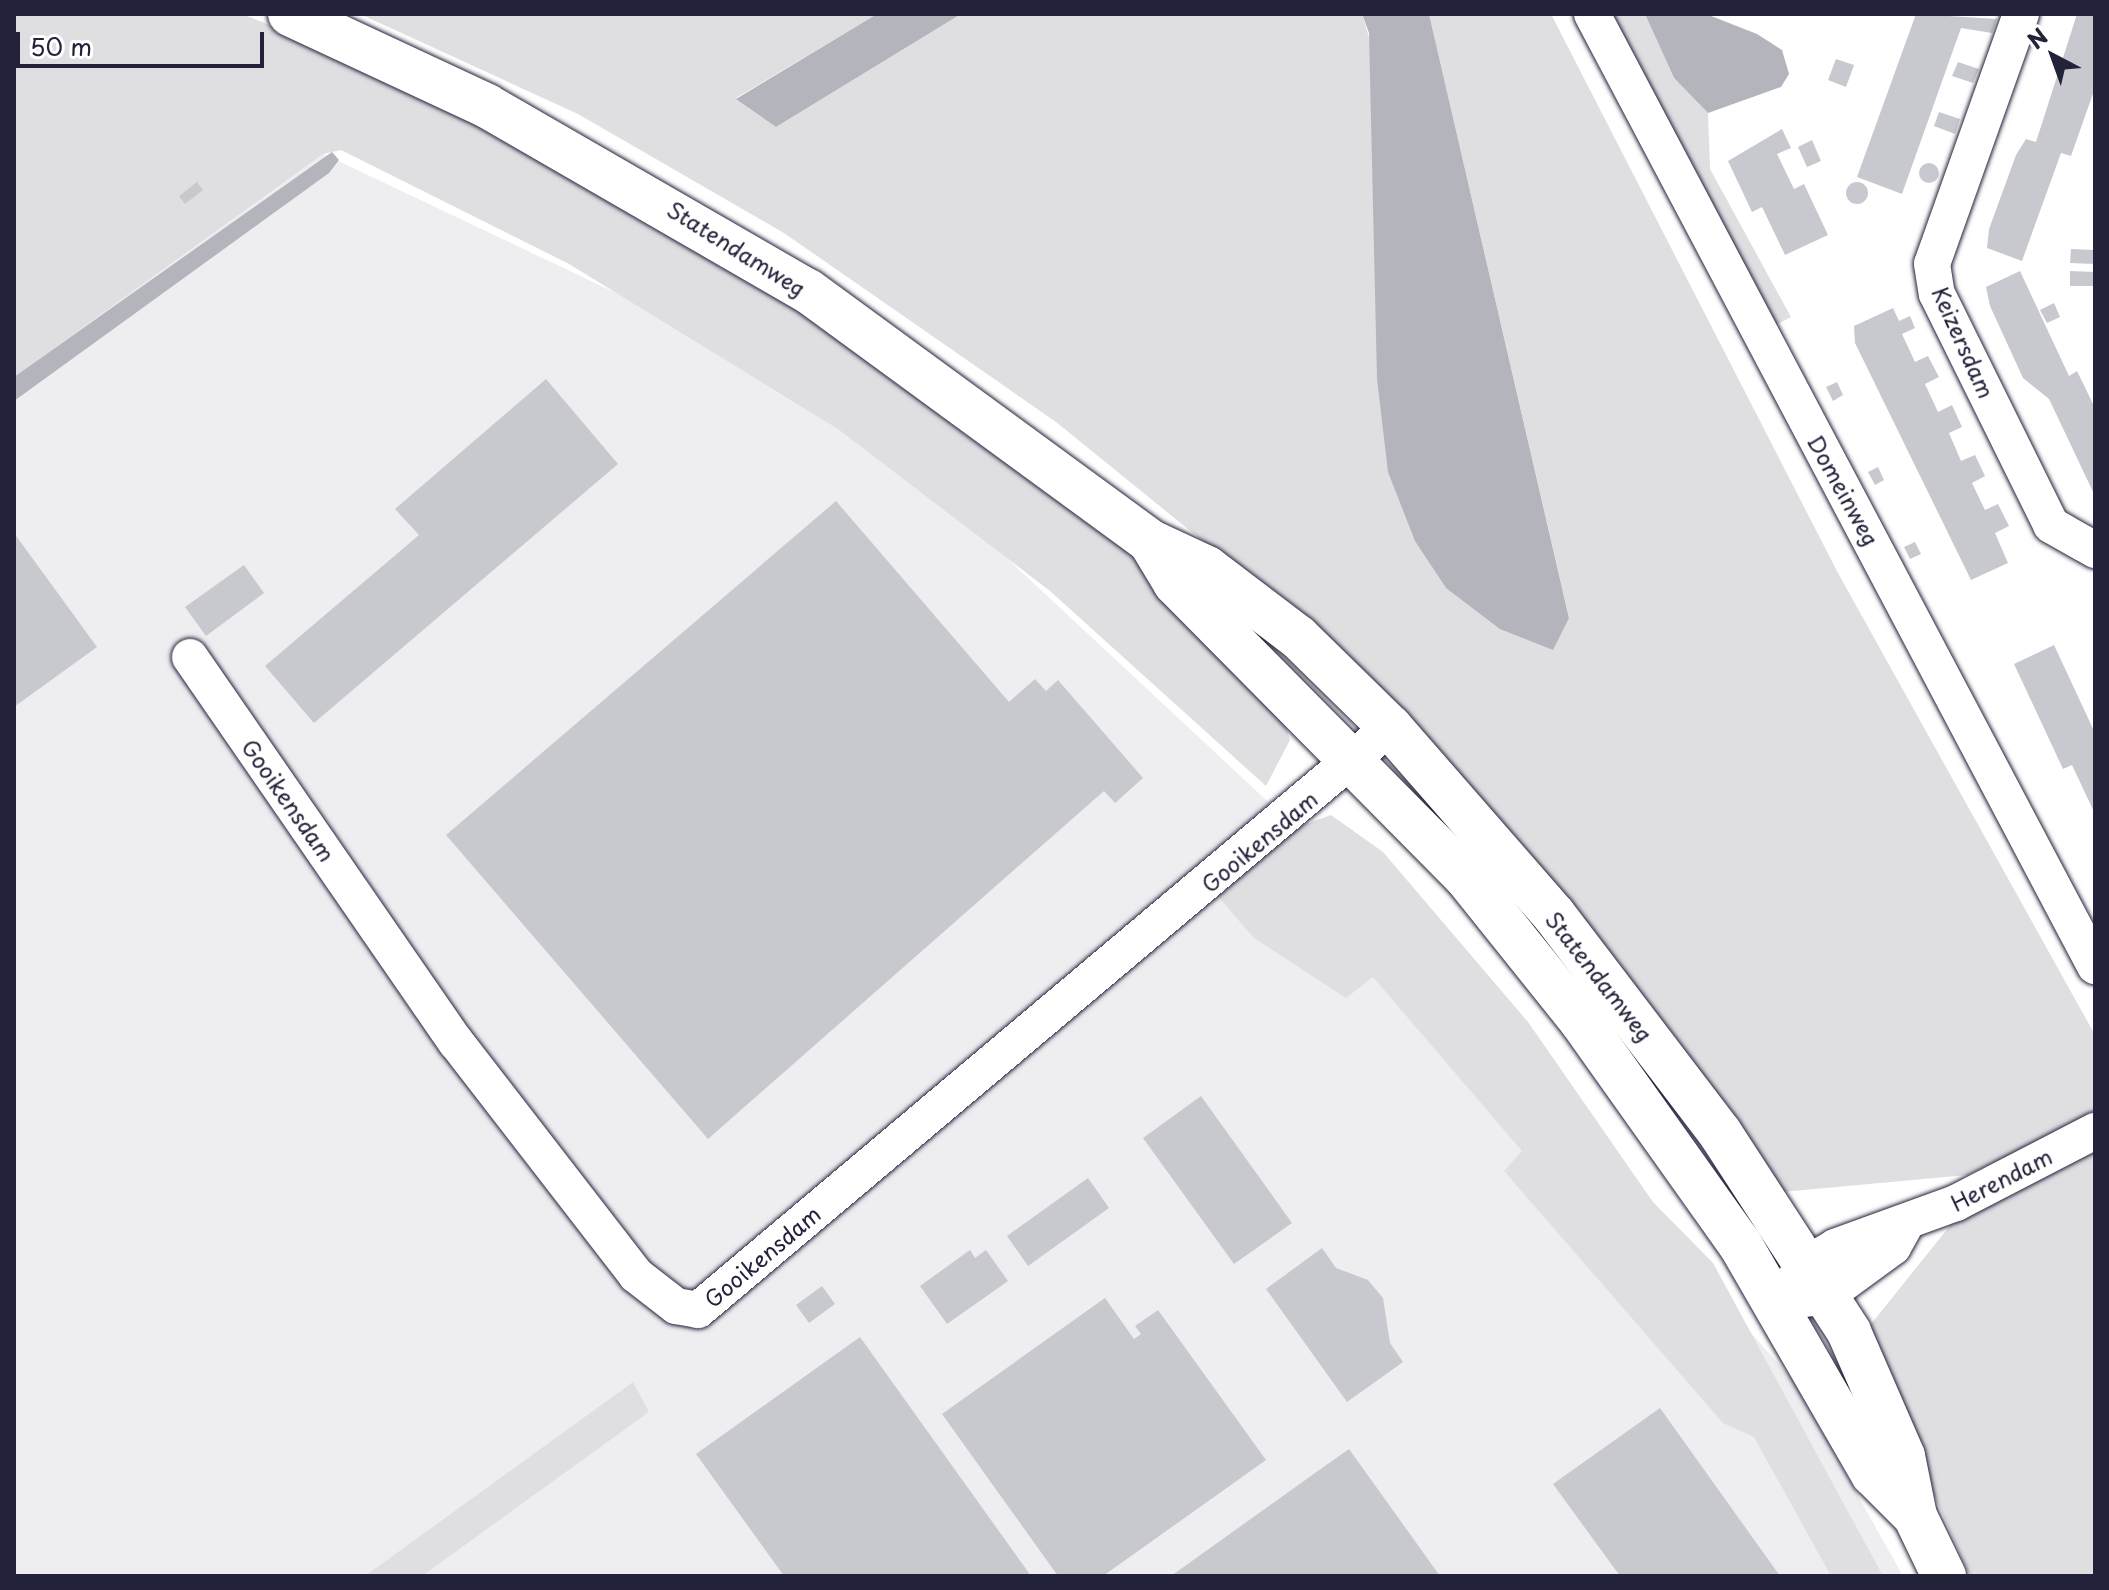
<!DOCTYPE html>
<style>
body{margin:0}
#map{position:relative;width:2109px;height:1590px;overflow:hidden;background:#fff;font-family:"Playpen Sans",sans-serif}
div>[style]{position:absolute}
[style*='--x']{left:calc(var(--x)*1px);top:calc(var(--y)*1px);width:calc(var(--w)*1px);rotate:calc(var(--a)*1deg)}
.built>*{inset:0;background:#eeeef1}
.green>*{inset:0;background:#dfdfe2}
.water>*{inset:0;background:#b4b4bc}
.building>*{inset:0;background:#c8c8cf}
.round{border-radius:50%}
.roads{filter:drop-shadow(0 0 2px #22223b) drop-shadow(0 0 2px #22223b)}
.minor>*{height:36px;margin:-18px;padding:0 18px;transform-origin:18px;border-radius:18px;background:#fff}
.secondary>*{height:44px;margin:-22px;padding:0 22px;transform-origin:22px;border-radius:22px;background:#fff}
span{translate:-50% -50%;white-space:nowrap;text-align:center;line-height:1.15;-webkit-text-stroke:6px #fff;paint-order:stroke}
.street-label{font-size:22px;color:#22223b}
.frame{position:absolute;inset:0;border:16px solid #22223b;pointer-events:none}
.north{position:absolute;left:2013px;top:16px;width:80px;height:80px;-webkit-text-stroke:6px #fff;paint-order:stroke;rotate:319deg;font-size:22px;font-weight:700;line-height:32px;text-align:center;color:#22223b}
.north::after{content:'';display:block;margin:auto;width:28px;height:36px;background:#22223b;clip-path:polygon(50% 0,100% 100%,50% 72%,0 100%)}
.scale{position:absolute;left:16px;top:32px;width:248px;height:36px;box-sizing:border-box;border:4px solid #22223b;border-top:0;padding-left:10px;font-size:24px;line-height:28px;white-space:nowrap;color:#22223b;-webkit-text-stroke:6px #fff;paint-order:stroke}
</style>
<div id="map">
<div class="built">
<i style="clip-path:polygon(14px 14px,50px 24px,833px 396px,1308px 839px,1793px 1380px,1903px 1576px,14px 1576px)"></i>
</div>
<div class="green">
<i style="clip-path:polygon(14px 14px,242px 14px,337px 52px,725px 255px,1127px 546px,1285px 724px,1290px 740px,1266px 786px,1050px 591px,838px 429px,569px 264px,341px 150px,323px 154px,14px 377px)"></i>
<i style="clip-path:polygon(360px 14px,877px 14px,736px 98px,776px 127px,961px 14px,1362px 14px,1552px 650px,1569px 617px,1429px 14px,1551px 14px,1838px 573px,2095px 1035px,2095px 1115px,1967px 1175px,1782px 1192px,1299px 619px,1056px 422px,784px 233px,578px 114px)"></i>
<i style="clip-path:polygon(1598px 14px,1645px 14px,1674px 78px,1708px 113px,1710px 169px,1791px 317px,1768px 329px)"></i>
<i style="clip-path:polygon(1331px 815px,1383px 852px,1528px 1022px,1653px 1202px,1713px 1263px,1883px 1576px,1831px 1576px,1754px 1437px,1723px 1423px,1504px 1171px,1522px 1151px,1373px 977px,1346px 998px,1254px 938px,1216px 894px,1289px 830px)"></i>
<i style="clip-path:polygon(2095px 1152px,2095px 1576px,1970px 1576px,1863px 1334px,1957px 1217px)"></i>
<i style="clip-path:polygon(633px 1382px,649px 1412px,422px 1576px,365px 1576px)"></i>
</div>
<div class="water">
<i style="clip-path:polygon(877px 14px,961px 14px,776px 127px,736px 99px)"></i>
<i style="clip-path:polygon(1362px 14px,1429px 14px,1569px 618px,1553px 650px,1500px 629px,1446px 588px,1415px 541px,1388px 472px,1377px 379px,1369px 33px)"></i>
<i style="clip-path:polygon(1645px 14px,1706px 14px,1757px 34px,1782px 50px,1789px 74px,1781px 87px,1708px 113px,1674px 78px)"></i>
<i style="clip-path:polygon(332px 152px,339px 160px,329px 173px,14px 401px,14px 377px)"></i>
</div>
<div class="building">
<i style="clip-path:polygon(1916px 14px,1997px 19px,1992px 33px,1961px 28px,1902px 194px,1857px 177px)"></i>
<i style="clip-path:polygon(2077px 14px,2095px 14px,2095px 88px,2071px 156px,2061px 153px,2022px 261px,1987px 248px,1989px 229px,2016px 155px,2026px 139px,2036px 142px)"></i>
<i style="clip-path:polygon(1836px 59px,1854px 65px,1846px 87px,1828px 80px)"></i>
<i style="clip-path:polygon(1958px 62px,1979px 69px,1973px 83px,1952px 76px)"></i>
<i style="clip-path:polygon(1939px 112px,1960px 119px,1955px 134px,1934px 126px)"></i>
<i style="clip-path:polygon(1782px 129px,1791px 148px,1777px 154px,1794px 189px,1804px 184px,1828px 235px,1785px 255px,1762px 207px,1752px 212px,1728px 161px)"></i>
<i style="clip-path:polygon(1812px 140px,1821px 161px,1807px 167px,1798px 147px)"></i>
<i class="round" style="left:1919px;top:163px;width:20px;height:20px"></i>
<i style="clip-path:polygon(197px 182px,203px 190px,185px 204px,179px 196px)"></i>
<i class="round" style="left:1846px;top:182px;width:22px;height:22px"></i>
<i style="clip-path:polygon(2071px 249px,2095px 250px,2095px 264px,2070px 263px)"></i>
<i style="clip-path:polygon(2020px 271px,2069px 376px,2077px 371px,2095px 408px,2095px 496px,2049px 399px,2023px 378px,1990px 306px,1986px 287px)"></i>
<i style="clip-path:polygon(2070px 271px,2095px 272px,2095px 286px,2070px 286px)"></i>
<i style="clip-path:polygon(2054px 303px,2060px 317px,2047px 323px,2040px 310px)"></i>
<i style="clip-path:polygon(1893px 308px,1899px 321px,1910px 316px,1915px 328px,1902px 334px,1915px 362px,1928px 356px,1939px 377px,1925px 384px,1938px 412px,1952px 405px,1962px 427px,1949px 433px,1961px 461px,1975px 455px,1985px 476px,1972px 483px,1985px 510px,1998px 504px,2009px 526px,1995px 533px,2008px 563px,1971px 580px,1855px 343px,1854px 326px)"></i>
<i style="clip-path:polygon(546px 379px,618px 464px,314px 723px,265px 666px,419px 535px,395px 509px)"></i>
<i style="clip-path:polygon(1837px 382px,1843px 395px,1833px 401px,1826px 387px)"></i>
<i style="clip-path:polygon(1878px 467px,1884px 480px,1875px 485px,1868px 472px)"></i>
<i style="clip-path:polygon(836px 501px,1009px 702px,1035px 679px,1046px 691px,1058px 680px,1143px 778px,1115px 803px,1104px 791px,708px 1139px,446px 835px)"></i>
<i style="clip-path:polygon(14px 533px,97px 647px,14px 707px)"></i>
<i style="clip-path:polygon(1915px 542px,1921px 554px,1910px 559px,1904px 547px)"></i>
<i style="clip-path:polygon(244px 565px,264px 593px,206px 636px,185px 607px)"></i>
<i style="clip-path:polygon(2054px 645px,2095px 733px,2095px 814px,2072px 765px,2063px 769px,2014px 664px)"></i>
<i style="clip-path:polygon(1201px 1096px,1292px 1223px,1234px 1264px,1143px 1138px)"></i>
<i style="clip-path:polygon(1088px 1178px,1109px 1208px,1028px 1266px,1007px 1236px)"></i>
<i style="clip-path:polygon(1322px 1248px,1336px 1268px,1368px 1280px,1383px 1298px,1390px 1343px,1403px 1362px,1347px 1402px,1266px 1289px)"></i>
<i style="clip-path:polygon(970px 1250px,975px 1258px,986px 1250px,1008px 1281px,947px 1324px,920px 1286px)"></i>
<i style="clip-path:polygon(822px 1286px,835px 1304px,809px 1323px,796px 1305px)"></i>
<i style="clip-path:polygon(1105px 1298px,1134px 1339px,1141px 1334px,1135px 1326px,1158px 1310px,1266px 1460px,1103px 1576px,1058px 1576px,942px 1414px)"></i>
<i style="clip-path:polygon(860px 1337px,1031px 1576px,784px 1576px,696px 1454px)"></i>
<i style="clip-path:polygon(1660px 1408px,1780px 1576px,1620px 1576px,1553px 1484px)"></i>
<i style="clip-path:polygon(1349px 1449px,1440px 1576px,1171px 1576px,1315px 1473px)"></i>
</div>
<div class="roads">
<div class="minor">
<i style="--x:1592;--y:14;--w:1077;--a:62.15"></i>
<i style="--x:2021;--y:14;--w:265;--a:109.6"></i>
<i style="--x:1932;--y:264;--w:30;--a:81"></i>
<i style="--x:1937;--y:294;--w:258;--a:63.7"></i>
<i style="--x:2051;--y:525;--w:51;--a:29.6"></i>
<i style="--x:190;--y:657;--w:468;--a:55.4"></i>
<i style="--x:456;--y:1042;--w:294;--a:52.3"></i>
<i style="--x:636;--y:1275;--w:51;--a:37.8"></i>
<i style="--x:676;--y:1306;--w:22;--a:10"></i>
<i style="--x:698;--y:1310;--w:905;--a:-40.11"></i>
<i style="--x:1798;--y:1300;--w:28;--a:-8"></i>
<i style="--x:1826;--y:1296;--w:83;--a:-36.2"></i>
<i style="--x:1893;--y:1247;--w:26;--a:-61"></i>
<i style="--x:1776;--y:1303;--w:49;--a:-52.4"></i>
<i style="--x:1806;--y:1264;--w:34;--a:-30"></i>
<i style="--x:1835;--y:1247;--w:129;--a:-20"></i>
<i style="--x:1956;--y:1203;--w:157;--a:-27.4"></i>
</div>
<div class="secondary">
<i style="--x:290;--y:14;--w:217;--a:25"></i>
<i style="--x:487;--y:106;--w:370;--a:30"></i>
<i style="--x:808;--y:291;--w:423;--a:36.2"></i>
<i style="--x:1149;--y:541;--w:64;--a:25"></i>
<i style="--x:1207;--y:568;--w:114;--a:37.2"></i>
<i style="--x:1298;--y:637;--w:129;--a:44.4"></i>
<i style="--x:1390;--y:727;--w:249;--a:48.9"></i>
<i style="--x:1554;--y:915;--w:274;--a:52.7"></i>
<i style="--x:1720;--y:1133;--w:237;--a:57"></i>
<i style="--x:1849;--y:1332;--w:135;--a:66.5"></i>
<i style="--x:1903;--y:1456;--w:61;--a:78.7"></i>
<i style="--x:1915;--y:1516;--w:67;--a:64.2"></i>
<i style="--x:1151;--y:543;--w:47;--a:59"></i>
<i style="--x:1175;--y:583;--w:414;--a:45.3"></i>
<i style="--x:1466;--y:877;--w:186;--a:51.3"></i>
<i style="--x:1582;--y:1022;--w:272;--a:54.6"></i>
<i style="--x:1740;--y:1244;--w:266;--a:60"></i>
<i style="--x:1873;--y:1474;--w:59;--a:45"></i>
</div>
</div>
<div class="street-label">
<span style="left:737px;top:248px;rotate:32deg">Statendamweg</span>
<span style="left:1964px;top:342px;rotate:66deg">Keizersdam</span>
<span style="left:1844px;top:490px;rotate:61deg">Domeinweg</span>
<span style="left:289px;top:800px;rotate:55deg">Gooikensdam</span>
<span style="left:1259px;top:841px;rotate:-40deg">Gooikensdam</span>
<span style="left:1600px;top:976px;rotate:52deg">Statendamweg</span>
<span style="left:2001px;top:1179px;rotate:-27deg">Herendam</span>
<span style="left:762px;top:1256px;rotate:-40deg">Gooikensdam</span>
</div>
<div class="frame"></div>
<div class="north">N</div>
<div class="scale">50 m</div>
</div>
